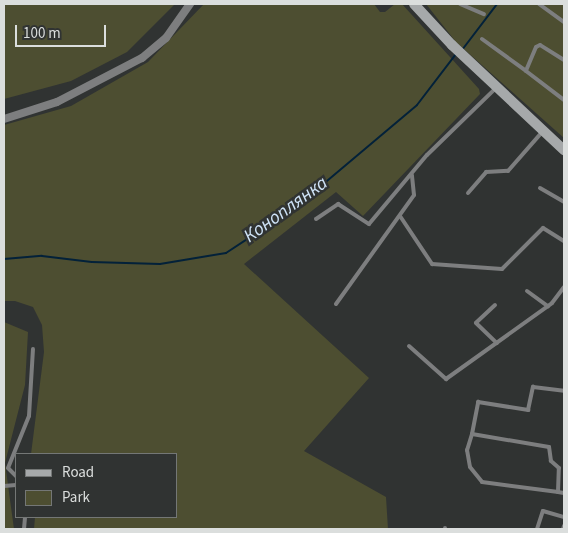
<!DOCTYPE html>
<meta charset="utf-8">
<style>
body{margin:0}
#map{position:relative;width:568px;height:533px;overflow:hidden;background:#303332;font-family:"Source Sans 3",sans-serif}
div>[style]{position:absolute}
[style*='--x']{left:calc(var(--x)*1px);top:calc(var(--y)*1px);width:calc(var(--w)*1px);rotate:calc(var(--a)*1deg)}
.green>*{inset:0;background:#4d4e31}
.stream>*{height:2px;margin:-1px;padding:0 1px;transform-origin:1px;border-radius:1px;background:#032139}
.service>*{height:4px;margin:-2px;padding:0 2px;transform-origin:2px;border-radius:2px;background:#7d7e7f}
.minor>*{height:8px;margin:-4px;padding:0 4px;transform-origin:4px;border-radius:4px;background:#7d7e7f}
.secondary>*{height:10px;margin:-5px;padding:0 5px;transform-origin:5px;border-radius:5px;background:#a6a9aa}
span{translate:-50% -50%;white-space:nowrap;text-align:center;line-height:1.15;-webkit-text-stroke:5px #303332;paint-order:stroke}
.water-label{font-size:19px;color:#cfe3f7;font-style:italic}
.frame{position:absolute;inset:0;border:5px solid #dbdedd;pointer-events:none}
.legend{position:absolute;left:15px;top:453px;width:162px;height:65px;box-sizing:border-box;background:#303332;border:1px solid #747776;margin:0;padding:6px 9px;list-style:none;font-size:15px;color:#dbdedd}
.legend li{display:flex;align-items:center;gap:10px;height:25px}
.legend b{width:25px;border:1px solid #747776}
.scale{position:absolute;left:15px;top:25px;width:91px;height:22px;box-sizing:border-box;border:2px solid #dbdedd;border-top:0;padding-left:6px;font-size:15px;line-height:18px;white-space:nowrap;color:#dbdedd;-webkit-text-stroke:4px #303332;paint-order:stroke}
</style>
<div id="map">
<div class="green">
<i style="clip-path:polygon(4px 4px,175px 4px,127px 52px,71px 81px,4px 99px)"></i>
<i style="clip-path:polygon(204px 4px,374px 4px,380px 12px,385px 12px,395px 4px,402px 4px,479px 89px,480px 94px,363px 216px,336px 192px,244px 264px,369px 378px,304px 451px,386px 497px,388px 529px,34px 529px,35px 517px,176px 517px,176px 454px,31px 454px,44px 352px,42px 325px,33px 307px,15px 301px,4px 301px,4px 125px,71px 106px,148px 62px)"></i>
<i style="clip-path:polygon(426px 4px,564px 4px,564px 138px,456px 42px)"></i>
<i style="clip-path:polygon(4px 322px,28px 332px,25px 385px,5px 463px,14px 529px,4px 529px)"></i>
</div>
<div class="stream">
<i style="--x:462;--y:50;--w:58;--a:-52.7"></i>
<i style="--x:4;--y:259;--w:38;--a:-5"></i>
<i style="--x:42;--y:256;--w:50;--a:6.8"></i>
<i style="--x:92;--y:262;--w:68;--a:1.7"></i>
<i style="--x:160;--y:264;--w:67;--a:-9.5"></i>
<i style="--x:226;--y:253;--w:84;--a:-33.3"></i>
<i style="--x:296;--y:207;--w:158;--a:-40.1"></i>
<i style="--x:417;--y:105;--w:64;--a:-52.6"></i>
</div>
<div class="service">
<i style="--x:460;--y:4;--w:26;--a:23"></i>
<i style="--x:539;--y:4;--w:31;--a:36"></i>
<i style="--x:482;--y:39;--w:54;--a:36"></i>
<i style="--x:564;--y:60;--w:28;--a:-148"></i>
<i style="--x:540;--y:45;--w:4;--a:153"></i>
<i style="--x:536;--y:47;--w:26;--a:113"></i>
<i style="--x:526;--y:71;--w:48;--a:37.3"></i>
<i style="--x:540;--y:188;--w:28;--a:30"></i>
<i style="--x:468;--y:193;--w:28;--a:-49"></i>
<i style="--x:486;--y:172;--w:22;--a:-3"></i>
<i style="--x:508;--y:171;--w:53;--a:-48.8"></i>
<i style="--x:400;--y:216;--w:58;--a:56.3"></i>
<i style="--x:432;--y:264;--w:70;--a:4.1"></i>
<i style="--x:502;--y:269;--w:58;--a:-45"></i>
<i style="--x:543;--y:228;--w:25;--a:32"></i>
<i style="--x:316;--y:219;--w:27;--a:-34"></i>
<i style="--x:338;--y:204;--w:37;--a:33"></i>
<i style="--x:369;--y:224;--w:90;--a:-50"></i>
<i style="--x:427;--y:155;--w:96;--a:-44.2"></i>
<i style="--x:527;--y:291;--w:26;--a:36"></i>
<i style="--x:336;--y:304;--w:134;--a:-54.4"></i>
<i style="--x:414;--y:195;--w:20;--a:-96"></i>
<i style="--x:495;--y:305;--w:26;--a:137"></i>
<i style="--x:476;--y:323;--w:29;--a:44"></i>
<i style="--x:409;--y:346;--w:50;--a:41.7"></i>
<i style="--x:446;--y:379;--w:130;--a:-35.6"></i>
<i style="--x:552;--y:303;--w:20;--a:-53"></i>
<i style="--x:472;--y:434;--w:33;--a:-79"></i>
<i style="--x:478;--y:402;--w:51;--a:9.1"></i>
<i style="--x:528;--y:410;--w:24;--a:-78"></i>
<i style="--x:533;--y:387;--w:31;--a:7"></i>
<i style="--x:16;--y:476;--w:11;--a:-135"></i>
<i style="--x:8;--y:468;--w:56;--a:-68"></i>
<i style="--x:29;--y:416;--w:67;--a:-86.6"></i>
<i style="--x:4;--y:486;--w:12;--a:-5"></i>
<i style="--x:558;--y:492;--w:24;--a:-88"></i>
<i style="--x:559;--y:468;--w:11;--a:-139"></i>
<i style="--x:551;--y:461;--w:14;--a:-98"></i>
<i style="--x:549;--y:447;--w:78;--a:-170.4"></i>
<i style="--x:472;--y:434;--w:17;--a:107"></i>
<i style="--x:467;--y:450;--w:17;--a:80"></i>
<i style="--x:470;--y:467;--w:19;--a:51"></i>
<i style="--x:482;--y:482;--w:77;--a:7.5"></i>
<i style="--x:558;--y:492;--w:6;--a:9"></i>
<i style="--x:24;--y:529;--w:12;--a:-85"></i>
<i style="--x:445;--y:529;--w:1;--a:-90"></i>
<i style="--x:537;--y:529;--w:19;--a:-72"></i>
<i style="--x:543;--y:511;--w:22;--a:16"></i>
<i style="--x:563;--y:529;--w:3;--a:-72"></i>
</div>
<div class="minor">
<i style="--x:4;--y:119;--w:56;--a:-17.8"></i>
<i style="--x:57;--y:102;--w:96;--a:-27.4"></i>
<i style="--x:142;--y:58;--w:31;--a:-40"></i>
<i style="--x:166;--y:38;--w:42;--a:-54.8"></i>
</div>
<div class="secondary">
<i style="--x:414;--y:4;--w:56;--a:47.2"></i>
<i style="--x:452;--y:45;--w:154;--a:43.2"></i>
</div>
<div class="water-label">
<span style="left:286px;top:210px;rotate:-36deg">Коноплянка</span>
</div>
<div class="frame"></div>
<ul class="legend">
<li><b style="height:6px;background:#a6a9aa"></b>Road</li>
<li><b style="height:14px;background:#4d4e31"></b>Park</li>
</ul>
<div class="scale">100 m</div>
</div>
